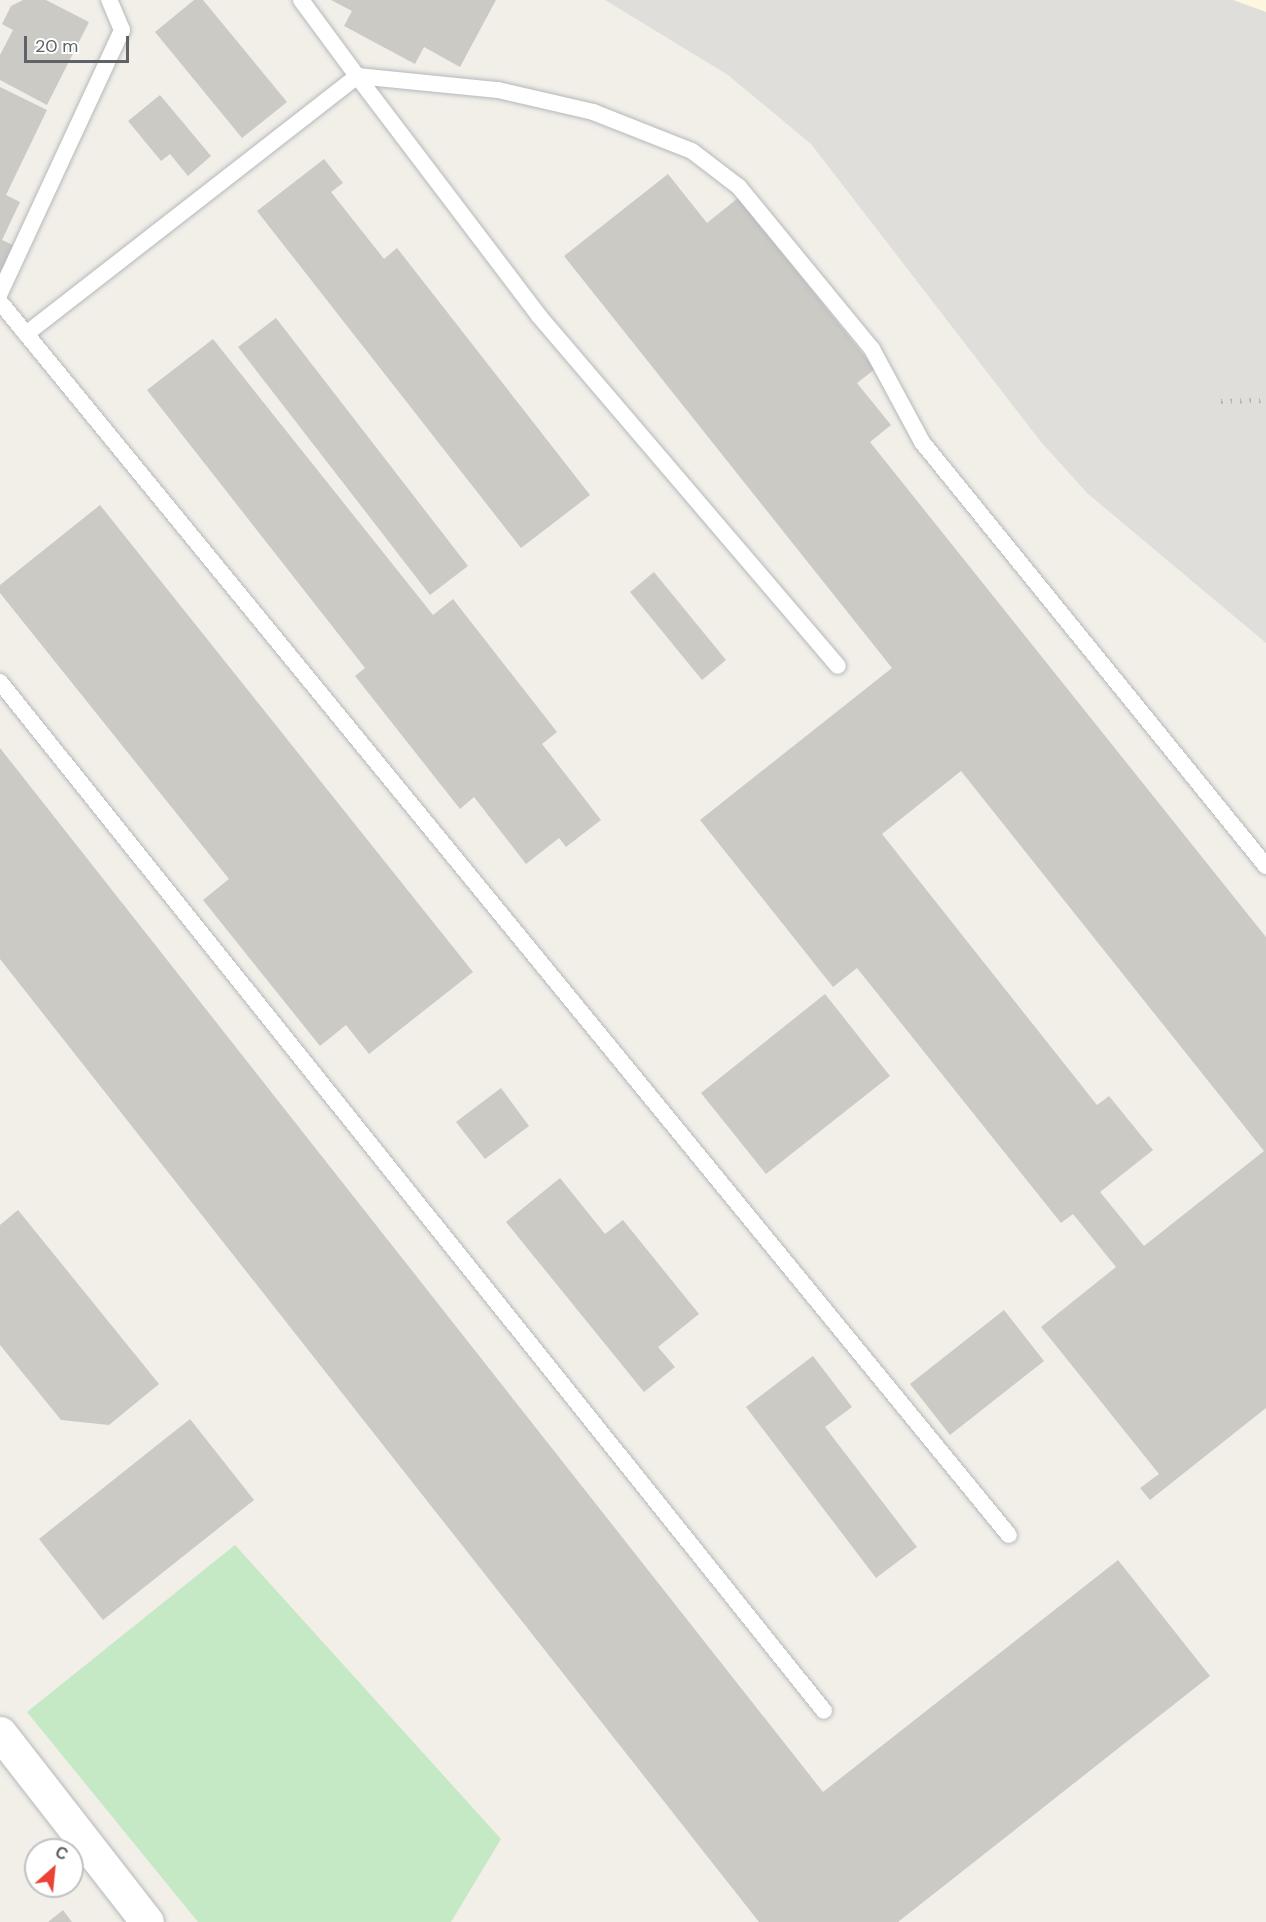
<!DOCTYPE html>
<meta charset="utf-8">
<style>
body{margin:0}
#map{position:relative;width:1266px;height:1922px;overflow:hidden;background:#f1efe8;font-family:"DM Sans",sans-serif}
div>[style]{position:absolute}
[style*='--x']{left:calc(var(--x)*1px);top:calc(var(--y)*1px);width:calc(var(--w)*1px);rotate:calc(var(--a)*1deg)}
.commercial>*{inset:0;background:#fef7e0}
.industrial>*{inset:0;background:#e0deda}
.green>*{inset:0;background:#c5e8c5}
.building>*{inset:0;background:#cccac5}
.roads{filter:drop-shadow(0 0 2px #b5b8bc) drop-shadow(0 0 2px #b5b8bc)}
.service>*{height:16px;margin:-8px;padding:0 8px;transform-origin:8px;border-radius:8px;background:#fff}
.minor>*{height:33px;margin:-16.5px;padding:0 16.5px;transform-origin:16.5px;border-radius:16.5px;background:#fff}
.rail>*{height:4.5px;margin-top:-2.25px;transform-origin:0;background:repeating-linear-gradient(90deg,#b6b7b8 0 1.5px,transparent 0 9.5px)}
span{translate:-50% -50%;white-space:nowrap;text-align:center;line-height:1.15;-webkit-text-stroke:6px #fff;paint-order:stroke}
.north{position:absolute;left:24px;top:1838px;width:60px;height:60px;box-sizing:border-box;background:#fff;border:2px solid #bfc1c3;border-radius:50%;rotate:27deg;font-size:16px;font-weight:700;line-height:24px;text-align:center;color:#5f6368}
.north::after{content:'';display:block;margin:auto;width:21px;height:27px;background:#ea4335;clip-path:polygon(50% 0,100% 100%,50% 72%,0 100%)}
.scale{position:absolute;left:24px;top:36px;width:105px;height:27px;box-sizing:border-box;border:3px solid #5f6368;border-top:0;padding-left:8px;font-size:18px;line-height:21px;white-space:nowrap;color:#5f6368;-webkit-text-stroke:4px #fff;paint-order:stroke}
</style>
<div id="map">
<div class="commercial">
<i style="clip-path:polygon(1233px 0,1266px 0,1266px 12px)"></i>
</div>
<div class="industrial">
<i style="clip-path:polygon(605px 0,1233px 0,1266px 12px,1266px 643px,1087px 493px,1041px 442px,811px 144px,728px 75px)"></i>
</div>
<div class="green">
<i style="clip-path:polygon(235px 1545px,501px 1839px,451px 1922px,198px 1922px,27px 1712px)"></i>
</div>
<div class="building">
<i style="clip-path:polygon(23px 0,46px 0,89px 22px,47px 105px,0 80px,0 55px,13px 30px,2px 24px,11px 6px)"></i>
<i style="clip-path:polygon(194px 0,203px 0,287px 102px,242px 138px,155px 32px)"></i>
<i style="clip-path:polygon(331px 0,496px 0,460px 67px,424px 47px,415px 64px,344px 26px,352px 11px)"></i>
<i style="clip-path:polygon(0 87px,47px 110px,6px 195px,20px 202px,2px 240px,13px 245px,0 273px)"></i>
<i style="clip-path:polygon(160px 95px,211px 156px,188px 176px,170px 154px,161px 161px,128px 121px)"></i>
<i style="clip-path:polygon(324px 159px,343px 183px,331px 192px,384px 259px,397px 248px,590px 495px,521px 548px,257px 211px)"></i>
<i style="clip-path:polygon(evenodd,668px 174px,707px 223px,738px 198px,875px 369px,857px 383px,891px 425px,870px 442px,1266px 937px,1266px 1408px,1150px 1500px,1140px 1488px,1159px 1474px,1041px 1327px,1116px 1267px,1073px 1214px,1061px 1223px,857px 968px,833px 987px,700px 820px,892px 668px,564px 256px,668px 174px,961px 771px,1264px 1151px,1144px 1246px,1100px 1192px,1153px 1150px,1109px 1096px,1097px 1105px,882px 834px,961px 771px)"></i>
<i style="clip-path:polygon(276px 318px,468px 566px,430px 595px,238px 347px)"></i>
<i style="clip-path:polygon(213px 339px,433px 615px,453px 599px,557px 732px,542px 744px,601px 820px,566px 847px,559px 838px,526px 864px,474px 797px,460px 809px,355px 676px,365px 668px,147px 390px)"></i>
<i style="clip-path:polygon(100px 505px,473px 972px,369px 1054px,346px 1025px,320px 1046px,203px 900px,229px 879px,0 593px,0 585px)"></i>
<i style="clip-path:polygon(654px 572px,726px 660px,702px 680px,630px 592px)"></i>
<i style="clip-path:polygon(0 748px,823px 1792px,1118px 1560px,1210px 1676px,898px 1922px,759px 1922px,0 959px)"></i>
<i style="clip-path:polygon(825px 994px,890px 1076px,766px 1174px,701px 1093px)"></i>
<i style="clip-path:polygon(501px 1088px,529px 1126px,485px 1159px,456px 1122px)"></i>
<i style="clip-path:polygon(560px 1178px,605px 1234px,623px 1220px,699px 1314px,658px 1347px,675px 1367px,644px 1392px,506px 1222px)"></i>
<i style="clip-path:polygon(18px 1210px,159px 1384px,109px 1425px,61px 1420px,0 1345px,0 1225px)"></i>
<i style="clip-path:polygon(1004px 1310px,1044px 1361px,950px 1435px,910px 1384px)"></i>
<i style="clip-path:polygon(813px 1356px,852px 1407px,825px 1427px,917px 1547px,876px 1578px,746px 1407px)"></i>
<i style="clip-path:polygon(190px 1419px,254px 1500px,103px 1620px,39px 1539px)"></i>
<i style="clip-path:polygon(63px 1910px,72px 1922px,48px 1922px)"></i>
</div>
<div class="roads">
<div class="service">
<i style="--x:301;--y:0;--w:94;--a:53.6"></i>
<i style="--x:357;--y:76;--w:142;--a:5.7"></i>
<i style="--x:498;--y:90;--w:98;--a:13"></i>
<i style="--x:593;--y:112;--w:106;--a:21.5"></i>
<i style="--x:692;--y:151;--w:59;--a:37.5"></i>
<i style="--x:739;--y:187;--w:210;--a:50.6"></i>
<i style="--x:872;--y:349;--w:106;--a:61.7"></i>
<i style="--x:922;--y:442;--w:546;--a:50.95"></i>
<i style="--x:0;--y:293;--w:290;--a:-65.1"></i>
<i style="--x:122;--y:30;--w:33;--a:-113"></i>
<i style="--x:0;--y:302;--w:1593;--a:50.71"></i>
<i style="--x:26;--y:334;--w:420;--a:-37.9"></i>
<i style="--x:357;--y:76;--w:301;--a:52.8"></i>
<i style="--x:539;--y:316;--w:460;--a:49.5"></i>
<i style="--x:0;--y:682;--w:1318;--a:51.31"></i>
</div>
<div class="minor">
<i style="--x:0;--y:1733;--w:239;--a:52.1"></i>
</div>
</div>
<div class="rail">
<i style="--x:1221;--y:401;--w:45;--a:-1.3"></i>
</div>
<div class="north">С</div>
<div class="scale">20 m</div>
</div>
